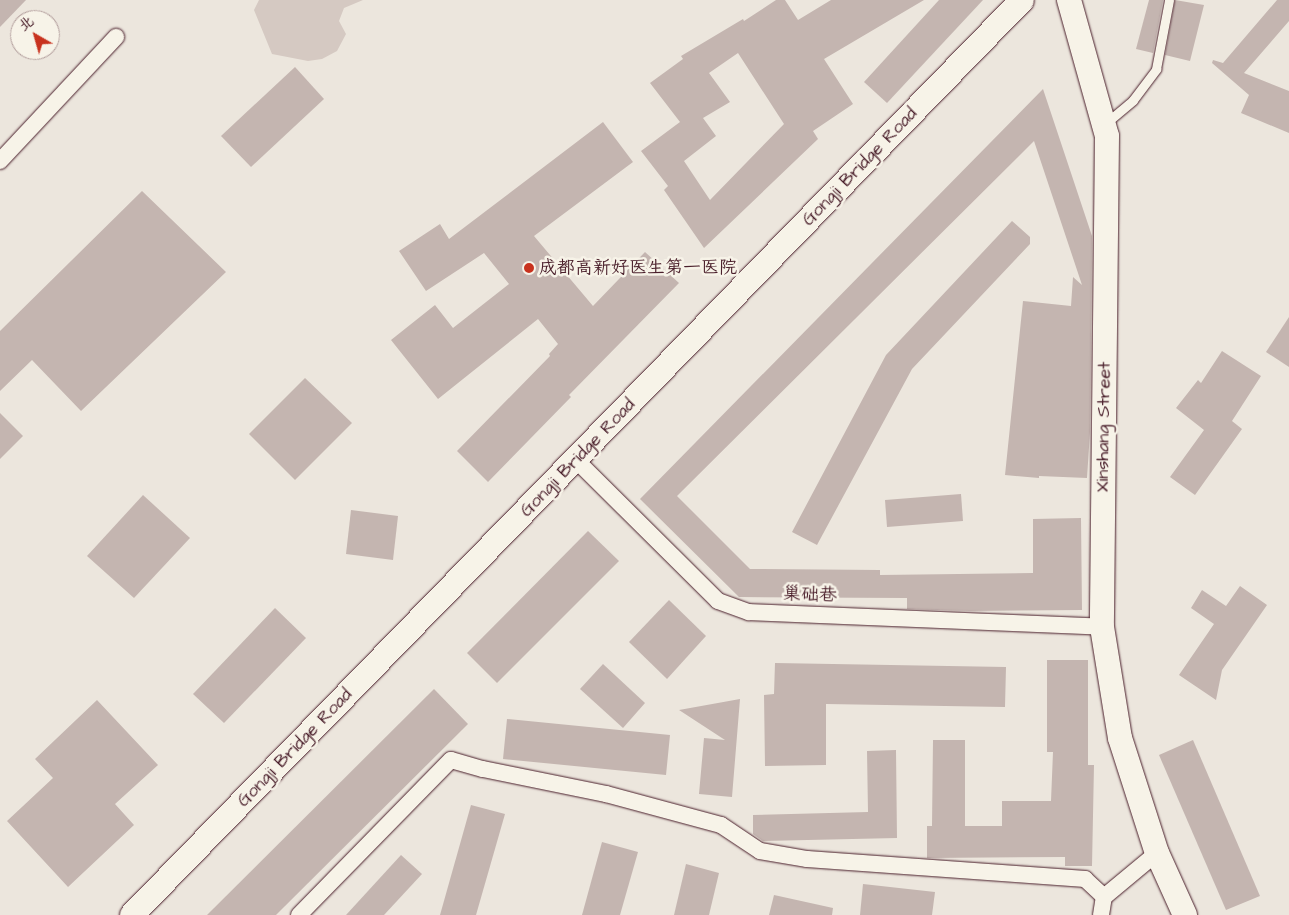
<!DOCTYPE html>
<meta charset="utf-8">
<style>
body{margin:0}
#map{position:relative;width:1289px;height:915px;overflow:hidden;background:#ece6dd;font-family:"Architects Daughter","LXGW WenKai TC",sans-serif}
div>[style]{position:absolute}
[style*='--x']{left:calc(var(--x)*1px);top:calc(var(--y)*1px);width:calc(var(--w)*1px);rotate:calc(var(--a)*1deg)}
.green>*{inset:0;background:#d5c9c2}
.building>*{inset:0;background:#c4b5b0}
.roads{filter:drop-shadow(0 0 1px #4a1f2b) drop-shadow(0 0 1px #4a1f2b)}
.lane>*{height:9px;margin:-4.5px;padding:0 4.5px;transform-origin:4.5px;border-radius:4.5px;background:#f7f3e8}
.street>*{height:16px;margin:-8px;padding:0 8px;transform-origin:8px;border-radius:8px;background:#f7f3e8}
.secondary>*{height:24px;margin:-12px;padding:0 12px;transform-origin:12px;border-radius:12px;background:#f7f3e8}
.dots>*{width:14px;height:14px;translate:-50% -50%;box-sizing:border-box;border:2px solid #f7f3e8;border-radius:50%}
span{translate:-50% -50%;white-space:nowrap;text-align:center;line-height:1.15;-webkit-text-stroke:5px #f7f3e8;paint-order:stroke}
.street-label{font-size:18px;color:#4a1f2b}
.poi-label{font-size:18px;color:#4a1f2b}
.left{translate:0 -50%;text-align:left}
.north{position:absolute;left:10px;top:10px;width:50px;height:50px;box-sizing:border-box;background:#f7f3e8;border:1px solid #b29e9c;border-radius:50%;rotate:322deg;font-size:14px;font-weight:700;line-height:20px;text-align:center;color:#4a1f2b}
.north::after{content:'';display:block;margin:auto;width:18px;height:22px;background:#c8321e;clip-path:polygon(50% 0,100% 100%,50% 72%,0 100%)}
</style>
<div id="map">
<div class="green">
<i style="clip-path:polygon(259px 0,363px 0,344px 8px,339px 21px,346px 34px,337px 51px,322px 59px,308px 61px,272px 54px,254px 10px)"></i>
</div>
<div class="building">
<i style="clip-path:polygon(0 0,26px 0,0 27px)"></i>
<i style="clip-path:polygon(evenodd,776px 0,785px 0,798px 20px,831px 0,924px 0,824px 59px,853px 104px,813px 131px,818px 139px,704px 248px,664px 190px,668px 186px,641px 151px,680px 122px,650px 83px,683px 59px,681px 56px,743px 19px,744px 21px,776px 0,738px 53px,784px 124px,710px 200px,684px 161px,716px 136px,703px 118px,730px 102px,709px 73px,738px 53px)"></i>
<i style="clip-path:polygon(939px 0,983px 0,887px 103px,864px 82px)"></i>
<i style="clip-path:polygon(1149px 0,1163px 0,1153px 53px,1136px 49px)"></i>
<i style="clip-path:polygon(1175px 0,1204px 5px,1190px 61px,1165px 55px)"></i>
<i style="clip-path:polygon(1277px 0,1289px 0,1289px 21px,1244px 73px,1289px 91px,1289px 133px,1241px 113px,1249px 95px,1212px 63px,1213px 60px,1223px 63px)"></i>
<i style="clip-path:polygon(295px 67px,324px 99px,251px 167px,221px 136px)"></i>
<i style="clip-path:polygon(1043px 89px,1092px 236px,1090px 432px,1087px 478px,1039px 476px,1039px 478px,1005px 475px,1023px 301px,1071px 306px,1073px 277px,1082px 285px,1034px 141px,677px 496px,750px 569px,880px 570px,880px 575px,1033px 573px,1033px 519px,1081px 518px,1082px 610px,969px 611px,907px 609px,907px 598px,739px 597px,640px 499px)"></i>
<i style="clip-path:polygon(603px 122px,633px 162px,534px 236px,593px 306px,645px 252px,679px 283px,569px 395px,571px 397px,488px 482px,457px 451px,550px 356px,549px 354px,558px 344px,538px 319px,438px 399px,391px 340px,435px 305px,453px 328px,509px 284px,484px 253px,426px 291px,399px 251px,440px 224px,449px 239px)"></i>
<i style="clip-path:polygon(142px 191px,226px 272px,81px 411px,32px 360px,0 391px,0 331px)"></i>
<i style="clip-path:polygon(1012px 221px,1030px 237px,1030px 244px,912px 369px,817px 545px,792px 532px,886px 355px)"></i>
<i style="clip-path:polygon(1289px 317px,1289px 367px,1266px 352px)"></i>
<i style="clip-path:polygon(1222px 351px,1261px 376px,1232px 421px,1242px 429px,1195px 495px,1170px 477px,1204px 430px,1176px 408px,1198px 380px,1201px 383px)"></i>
<i style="clip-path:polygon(305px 378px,352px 423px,295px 480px,249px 434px)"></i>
<i style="clip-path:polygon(0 413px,23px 436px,0 459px)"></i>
<i style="clip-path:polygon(961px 494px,963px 521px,887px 527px,885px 500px)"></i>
<i style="clip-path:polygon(143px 495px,190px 538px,134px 598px,87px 556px)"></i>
<i style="clip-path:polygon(351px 510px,398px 516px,393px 560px,346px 554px)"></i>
<i style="clip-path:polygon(588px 531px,619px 561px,497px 683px,467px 653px)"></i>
<i style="clip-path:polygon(1240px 586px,1267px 605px,1222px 670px,1216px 700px,1179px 675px,1214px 624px,1191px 608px,1202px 590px,1226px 606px)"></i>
<i style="clip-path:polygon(669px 600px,706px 636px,667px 679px,629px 642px)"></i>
<i style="clip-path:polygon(275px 608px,306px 638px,224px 723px,193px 694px)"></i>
<i style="clip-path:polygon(1047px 660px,1088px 660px,1088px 765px,1094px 765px,1092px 866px,1065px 866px,1065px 857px,927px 858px,927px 826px,932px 826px,933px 740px,965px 740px,965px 826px,1002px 826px,1002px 801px,1051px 801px,1053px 752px,1047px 752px)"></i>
<i style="clip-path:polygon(775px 663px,1006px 667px,1005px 707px,826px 704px,826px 765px,765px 766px,764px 695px,774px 694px)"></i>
<i style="clip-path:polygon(603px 664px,645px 703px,623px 728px,580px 689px)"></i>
<i style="clip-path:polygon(434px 689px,468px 724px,276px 915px,207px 915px)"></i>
<i style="clip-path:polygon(740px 699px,732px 797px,699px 794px,704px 738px,725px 740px,679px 710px)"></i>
<i style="clip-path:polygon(97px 700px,158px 765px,115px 804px,134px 825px,68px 887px,7px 821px,53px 778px,35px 759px)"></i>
<i style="clip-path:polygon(507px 719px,670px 735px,666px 775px,503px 759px)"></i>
<i style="clip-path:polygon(1193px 740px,1260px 896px,1226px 910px,1159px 755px)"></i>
<i style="clip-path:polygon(896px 750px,897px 838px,763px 841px,753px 834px,753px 815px,868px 812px,867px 751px)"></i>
<i style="clip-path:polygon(471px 805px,505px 814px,476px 915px,440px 915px)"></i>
<i style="clip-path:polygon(602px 842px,638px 852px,620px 915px,582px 915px)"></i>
<i style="clip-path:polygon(401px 855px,422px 874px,384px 915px,346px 915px)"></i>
<i style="clip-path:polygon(686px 864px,719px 873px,709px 915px,674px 915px)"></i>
<i style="clip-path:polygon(863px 884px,935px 892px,932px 915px,860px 915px)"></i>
<i style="clip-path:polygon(774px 895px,833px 908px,832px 915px,769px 915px)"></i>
</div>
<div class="roads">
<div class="lane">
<i style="--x:1106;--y:123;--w:35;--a:-40"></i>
<i style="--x:1133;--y:100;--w:39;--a:-53"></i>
<i style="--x:1156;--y:69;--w:70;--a:-79.3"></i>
</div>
<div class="street">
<i style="--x:0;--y:161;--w:170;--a:-46.9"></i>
<i style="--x:576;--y:460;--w:200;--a:44.8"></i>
<i style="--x:718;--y:601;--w:33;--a:20"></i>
<i style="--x:749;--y:612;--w:353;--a:2.4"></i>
<i style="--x:299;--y:915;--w:217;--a:-45.6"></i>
<i style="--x:451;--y:760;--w:33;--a:16"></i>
<i style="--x:483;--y:769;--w:126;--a:11.5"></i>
<i style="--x:606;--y:794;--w:119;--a:15.1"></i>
<i style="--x:721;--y:825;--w:47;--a:33.7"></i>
<i style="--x:760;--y:851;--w:48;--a:9.7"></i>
<i style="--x:807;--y:859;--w:279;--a:4.1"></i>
<i style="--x:1085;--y:879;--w:26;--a:43"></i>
<i style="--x:1101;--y:915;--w:18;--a:-81"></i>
<i style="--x:1104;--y:897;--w:69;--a:-39.7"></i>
</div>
<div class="secondary">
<i style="--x:1069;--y:0;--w:141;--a:74.4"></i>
<i style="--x:1107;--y:136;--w:491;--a:90.6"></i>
<i style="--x:1102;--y:627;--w:112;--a:80.8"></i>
<i style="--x:1120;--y:738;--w:121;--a:72.2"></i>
<i style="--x:1157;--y:853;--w:68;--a:65.7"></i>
<i style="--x:132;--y:915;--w:1276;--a:-45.79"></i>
</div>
</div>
<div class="dots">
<i style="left:529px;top:268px;background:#c8321e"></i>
</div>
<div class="street-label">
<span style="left:860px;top:167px;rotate:-46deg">Gongji Bridge Road</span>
<span style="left:1104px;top:427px;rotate:-89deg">Xinshang Street</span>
<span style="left:578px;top:458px;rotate:-46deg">Gongji Bridge Road</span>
<span style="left:810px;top:595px;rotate:2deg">巢础巷</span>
<span style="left:295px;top:748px;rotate:-46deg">Gongji Bridge Road</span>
</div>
<div class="poi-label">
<span class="left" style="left:539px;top:268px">成都高新好医生第一医院</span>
</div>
<div class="north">北</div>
</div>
